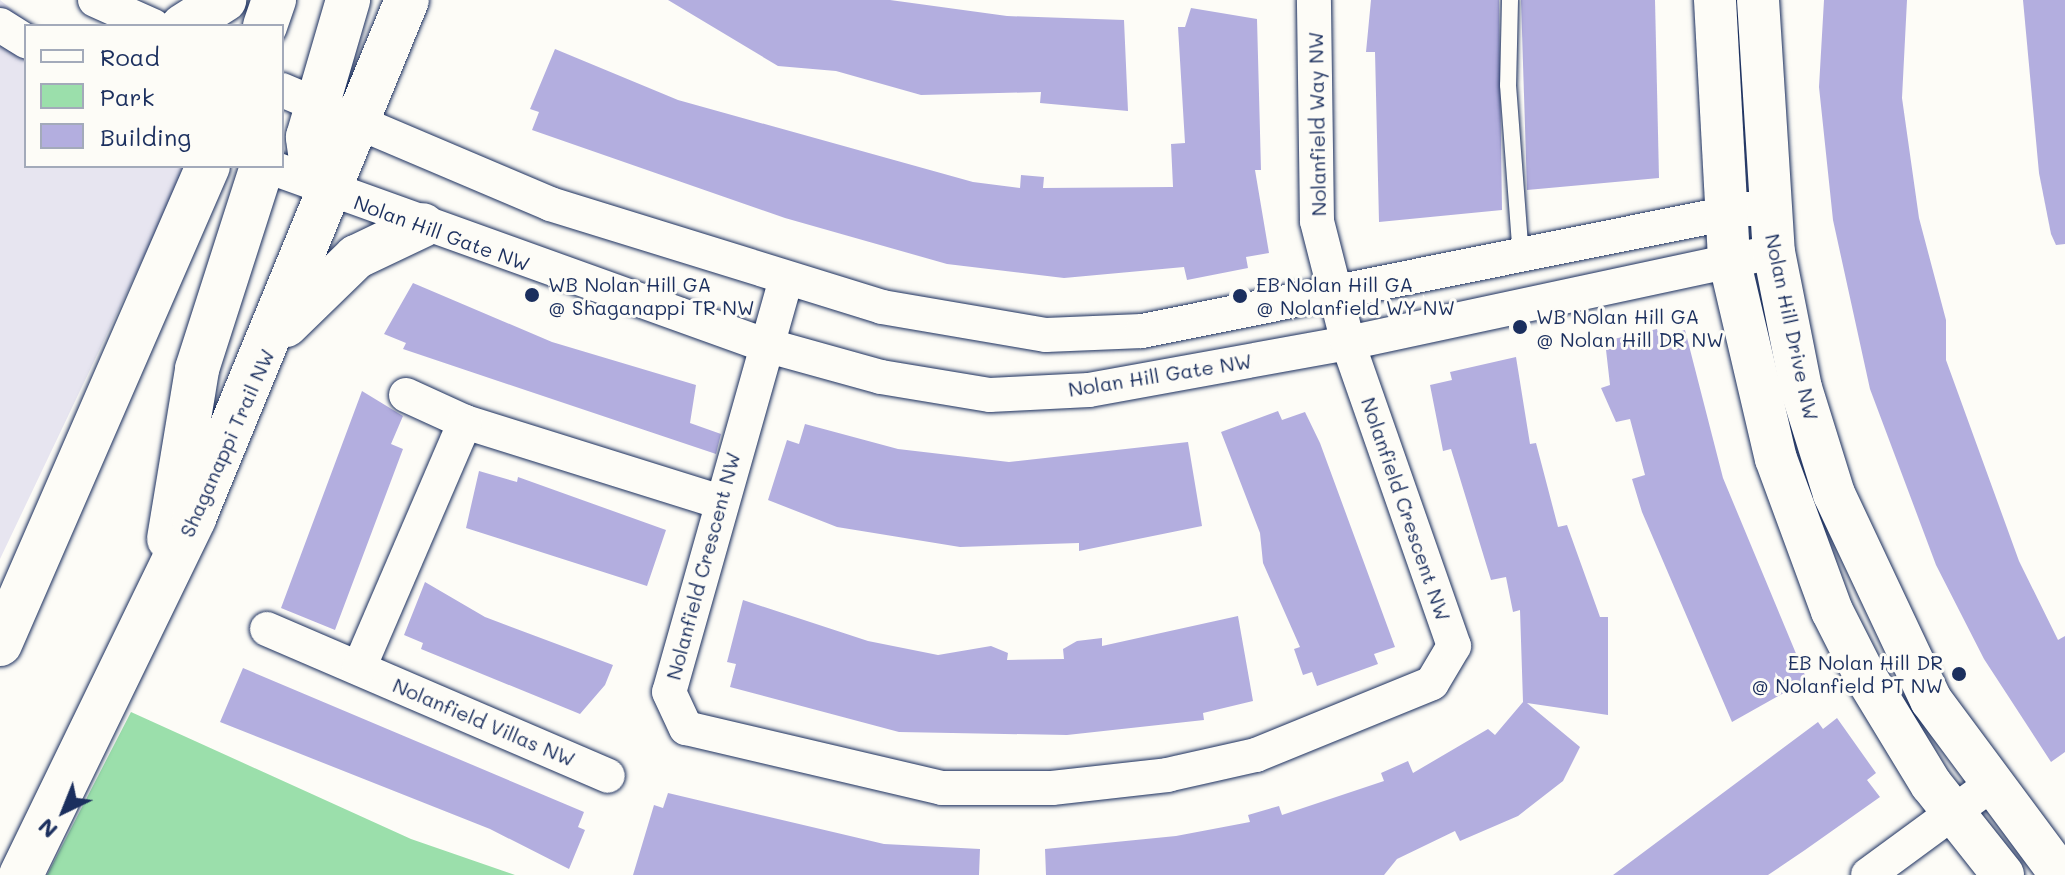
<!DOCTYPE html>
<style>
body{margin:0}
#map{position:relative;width:2065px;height:875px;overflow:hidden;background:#fdfcf7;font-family:Mali,sans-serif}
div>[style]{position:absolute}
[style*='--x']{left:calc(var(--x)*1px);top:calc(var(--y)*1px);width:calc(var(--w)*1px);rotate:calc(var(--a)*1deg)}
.built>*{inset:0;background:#e7e5f0}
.green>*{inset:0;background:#9bdfab}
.building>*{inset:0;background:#b3aedf}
.roads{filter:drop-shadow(0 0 2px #1b2f5e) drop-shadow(0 0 2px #1b2f5e)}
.service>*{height:16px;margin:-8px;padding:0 8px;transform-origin:8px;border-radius:8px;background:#fdfcf7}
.minor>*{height:34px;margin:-17px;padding:0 17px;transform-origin:17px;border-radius:17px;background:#fdfcf7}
.tertiary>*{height:42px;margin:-21px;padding:0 21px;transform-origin:21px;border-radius:21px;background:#fdfcf7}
.secondary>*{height:44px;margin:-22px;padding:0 22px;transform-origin:22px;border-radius:22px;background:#fdfcf7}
.dots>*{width:22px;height:22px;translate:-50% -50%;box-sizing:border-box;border:4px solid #fdfcf7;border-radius:50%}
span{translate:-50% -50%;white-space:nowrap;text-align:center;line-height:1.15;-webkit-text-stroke:6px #fdfcf7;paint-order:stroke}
.street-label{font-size:20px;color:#1b2f5e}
.poi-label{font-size:20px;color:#1b2f5e}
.left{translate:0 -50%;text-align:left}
.right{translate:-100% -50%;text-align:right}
.legend{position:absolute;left:24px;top:24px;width:260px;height:144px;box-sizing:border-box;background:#fdfcf7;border:2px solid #a3aaba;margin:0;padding:10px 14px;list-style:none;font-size:24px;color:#1b2f5e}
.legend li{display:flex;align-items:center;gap:16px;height:40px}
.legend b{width:40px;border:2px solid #a3aaba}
.north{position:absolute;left:24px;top:771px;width:80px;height:80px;-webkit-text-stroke:6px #fdfcf7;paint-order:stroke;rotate:223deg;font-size:22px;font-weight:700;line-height:32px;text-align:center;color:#1b2f5e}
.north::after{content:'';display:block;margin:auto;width:28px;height:36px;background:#1b2f5e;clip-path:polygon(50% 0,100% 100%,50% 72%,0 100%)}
</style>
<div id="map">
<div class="built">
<i style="clip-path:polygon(0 0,33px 26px,26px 26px,26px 166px,187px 166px,0 559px)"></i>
</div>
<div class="green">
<i style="clip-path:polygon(131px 712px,411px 839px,515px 875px,47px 875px)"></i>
</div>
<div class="building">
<i style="clip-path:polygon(668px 0,890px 0,1007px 16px,1124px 20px,1128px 111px,1040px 103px,1041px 92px,921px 95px,836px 71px,778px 66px)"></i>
<i style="clip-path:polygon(1371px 0,1499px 0,1502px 210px,1379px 222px,1375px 52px,1366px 52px)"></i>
<i style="clip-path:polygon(1521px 0,1655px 0,1659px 178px,1527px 190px)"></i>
<i style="clip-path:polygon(1824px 0,1907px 0,1902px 98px,1919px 218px,1946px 320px,1946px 360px,2019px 561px,2058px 640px,2065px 636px,2065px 752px,2051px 762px,1984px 659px,1936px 565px,1870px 389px,1833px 220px,1819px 87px)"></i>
<i style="clip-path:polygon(2023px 0,2065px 0,2065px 244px,2056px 245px,2051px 234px,2039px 173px)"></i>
<i style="clip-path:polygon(1191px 8px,1257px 19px,1261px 170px,1255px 170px,1269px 253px,1246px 257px,1248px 268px,1187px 280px,1184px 267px,1064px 278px,947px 264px,785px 218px,532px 130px,539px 112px,530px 109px,555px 49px,678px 100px,973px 182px,1020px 188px,1021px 175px,1044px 177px,1043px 188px,1173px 187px,1171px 144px,1185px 143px,1178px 27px,1185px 27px)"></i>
<i style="clip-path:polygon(413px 283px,552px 342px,696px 385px,690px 423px,721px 434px,716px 454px,403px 349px,406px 343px,384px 334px)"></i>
<i style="clip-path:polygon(1657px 329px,1659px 337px,1685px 330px,1723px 478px,1807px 680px,1732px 722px,1642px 512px,1632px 479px,1645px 475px,1630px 419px,1616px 422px,1601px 388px,1610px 385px,1605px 341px)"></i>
<i style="clip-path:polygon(1516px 357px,1530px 444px,1536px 443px,1558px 527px,1567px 525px,1600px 617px,1608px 617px,1608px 715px,1527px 703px,1580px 747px,1563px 781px,1518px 816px,1460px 841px,1455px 831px,1397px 859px,1384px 875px,1046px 875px,1045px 849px,1176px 836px,1250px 822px,1248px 815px,1279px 806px,1282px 815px,1384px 781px,1381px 773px,1408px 761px,1413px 773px,1488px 729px,1495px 735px,1523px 702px,1520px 610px,1513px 612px,1506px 577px,1491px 580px,1451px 449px,1443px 451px,1430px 385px,1452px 380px,1450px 372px)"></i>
<i style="clip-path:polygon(362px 391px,403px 416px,391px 444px,403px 449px,335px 630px,281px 608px)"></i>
<i style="clip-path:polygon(1278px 411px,1282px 420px,1305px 412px,1320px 443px,1395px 647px,1374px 654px,1378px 664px,1317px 686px,1312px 672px,1303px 675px,1294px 649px,1300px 647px,1263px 563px,1260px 533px,1221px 432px)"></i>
<i style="clip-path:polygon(805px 424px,898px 449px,1009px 462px,1188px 442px,1202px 526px,1079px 551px,1079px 543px,960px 547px,837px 527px,768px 500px,787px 440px,799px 444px)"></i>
<i style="clip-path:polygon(479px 471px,517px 482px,518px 477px,666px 530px,647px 586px,466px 528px)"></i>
<i style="clip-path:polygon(425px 582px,485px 617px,613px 665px,605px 685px,580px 714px,421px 649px,423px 643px,404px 635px)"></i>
<i style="clip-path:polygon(743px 600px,868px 641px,938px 655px,991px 646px,1008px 653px,1007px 660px,1064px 659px,1063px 649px,1077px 641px,1102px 638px,1102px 646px,1238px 616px,1253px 701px,1203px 713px,1204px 720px,1067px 735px,899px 732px,730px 687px,736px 664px,727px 662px)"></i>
<i style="clip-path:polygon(243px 668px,584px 812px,578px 827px,585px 830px,569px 869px,490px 829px,220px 722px)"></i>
<i style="clip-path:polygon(1837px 718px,1876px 773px,1867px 780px,1880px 797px,1805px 850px,1768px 875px,1613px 875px,1818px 722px,1823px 729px)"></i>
<i style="clip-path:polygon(668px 793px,884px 844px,980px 849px,979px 875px,633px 875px,654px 805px,663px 808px)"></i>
</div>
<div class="roads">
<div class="service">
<i style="--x:1510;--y:0;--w:85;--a:91.3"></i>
<i style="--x:1508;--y:85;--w:173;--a:85.7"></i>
</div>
<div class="minor">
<i style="--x:95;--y:0;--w:64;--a:24.1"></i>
<i style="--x:0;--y:25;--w:31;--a:32"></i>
<i style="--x:282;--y:90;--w:291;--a:23"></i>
<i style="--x:550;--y:204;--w:348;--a:17.2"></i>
<i style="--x:882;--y:307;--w:166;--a:9.7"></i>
<i style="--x:1046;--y:335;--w:96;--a:-2.4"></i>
<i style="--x:1142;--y:331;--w:640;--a:-11.36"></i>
<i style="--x:267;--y:166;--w:526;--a:19.78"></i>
<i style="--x:762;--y:344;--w:123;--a:15.5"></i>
<i style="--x:881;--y:377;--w:110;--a:9.4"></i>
<i style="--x:990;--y:395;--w:99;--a:-2.9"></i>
<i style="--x:1089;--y:390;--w:263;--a:-10.3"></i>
<i style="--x:1348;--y:343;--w:436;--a:-12.1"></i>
<i style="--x:786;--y:279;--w:429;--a:105.8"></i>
<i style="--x:669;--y:692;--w:40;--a:65"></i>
<i style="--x:686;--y:728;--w:263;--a:13.2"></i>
<i style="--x:942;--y:788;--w:110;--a:0"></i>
<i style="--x:1052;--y:788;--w:116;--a:-6.4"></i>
<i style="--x:1167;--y:775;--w:91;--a:-12.7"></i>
<i style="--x:1256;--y:755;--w:190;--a:-22.2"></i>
<i style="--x:1432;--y:683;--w:43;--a:-59.3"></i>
<i style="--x:1454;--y:646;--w:321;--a:-109.3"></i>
<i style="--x:1348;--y:343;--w:126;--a:-104.3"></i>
<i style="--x:1317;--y:221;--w:221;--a:-90.8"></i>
<i style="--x:406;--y:395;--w:65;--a:24.6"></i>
<i style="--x:465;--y:422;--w:267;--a:17.4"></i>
<i style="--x:267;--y:629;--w:371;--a:23.3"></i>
<i style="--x:359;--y:668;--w:268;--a:-66.7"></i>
<i style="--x:1868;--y:875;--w:150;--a:-36.3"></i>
</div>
<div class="tertiary">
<i style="--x:1715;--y:0;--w:259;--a:86.9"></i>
<i style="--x:1729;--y:259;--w:205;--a:76.8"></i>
<i style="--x:1776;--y:459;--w:162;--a:69.8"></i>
<i style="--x:1832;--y:611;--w:71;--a:63.1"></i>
<i style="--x:1864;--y:674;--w:129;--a:58.7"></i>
<i style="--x:1931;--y:784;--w:116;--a:51.6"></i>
<i style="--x:1758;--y:0;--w:253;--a:86.4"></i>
<i style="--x:1774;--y:252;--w:139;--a:78.8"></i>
<i style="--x:1801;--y:388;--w:111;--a:72.7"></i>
<i style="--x:1834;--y:494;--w:228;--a:64.8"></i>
<i style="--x:1931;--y:700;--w:218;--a:53.4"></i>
</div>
<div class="secondary">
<i style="--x:183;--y:26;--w:49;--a:-32.4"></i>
<i style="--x:265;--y:26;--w:28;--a:-71"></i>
<i style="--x:327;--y:192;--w:29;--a:-121"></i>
<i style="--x:312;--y:167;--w:30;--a:-98"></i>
<i style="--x:308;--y:137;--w:143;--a:-73.7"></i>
<i style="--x:286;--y:325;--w:98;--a:-44.2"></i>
<i style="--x:356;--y:257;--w:74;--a:-25.5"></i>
<i style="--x:169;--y:539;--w:172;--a:-80.6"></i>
<i style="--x:197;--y:369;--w:213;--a:-72.2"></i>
<i style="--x:0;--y:644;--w:521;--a:-66.48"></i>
<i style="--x:21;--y:875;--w:397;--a:-64.1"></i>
<i style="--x:194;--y:518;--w:560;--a:-67.65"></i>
</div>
</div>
<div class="dots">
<i style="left:532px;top:295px;background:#1b2f5e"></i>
<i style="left:1240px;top:296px;background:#1b2f5e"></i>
<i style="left:1520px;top:327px;background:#1b2f5e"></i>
<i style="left:1959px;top:674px;background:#1b2f5e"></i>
</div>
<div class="street-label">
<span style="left:1317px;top:124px;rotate:-91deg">Nolanfield Way NW</span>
<span style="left:442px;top:233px;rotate:20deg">Nolan Hill Gate NW</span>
<span style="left:1792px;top:327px;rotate:78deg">Nolan Hill Drive NW</span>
<span style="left:1160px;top:375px;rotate:-9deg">Nolan Hill Gate NW</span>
<span style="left:227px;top:443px;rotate:-66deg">Shaganappi Trail NW</span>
<span style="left:1406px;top:509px;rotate:71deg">Nolanfield Crescent NW</span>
<span style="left:703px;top:566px;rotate:-75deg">Nolanfield Crescent NW</span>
<span style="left:484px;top:722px;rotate:23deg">Nolanfield Villas NW</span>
</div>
<div class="poi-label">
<span class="left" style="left:548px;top:296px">WB Nolan Hill GA<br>@ Shaganappi TR NW</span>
<span class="left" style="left:1256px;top:296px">EB Nolan Hill GA<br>@ Nolanfield WY NW</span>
<span class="left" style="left:1536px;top:328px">WB Nolan Hill GA<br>@ Nolan Hill DR NW</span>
<span class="right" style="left:1943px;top:674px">EB Nolan Hill DR<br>@ Nolanfield PT NW</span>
</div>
<ul class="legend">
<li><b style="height:10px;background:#fdfcf7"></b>Road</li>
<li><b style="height:22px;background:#9bdfab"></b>Park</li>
<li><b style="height:22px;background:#b3aedf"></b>Building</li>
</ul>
<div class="north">N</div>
</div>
